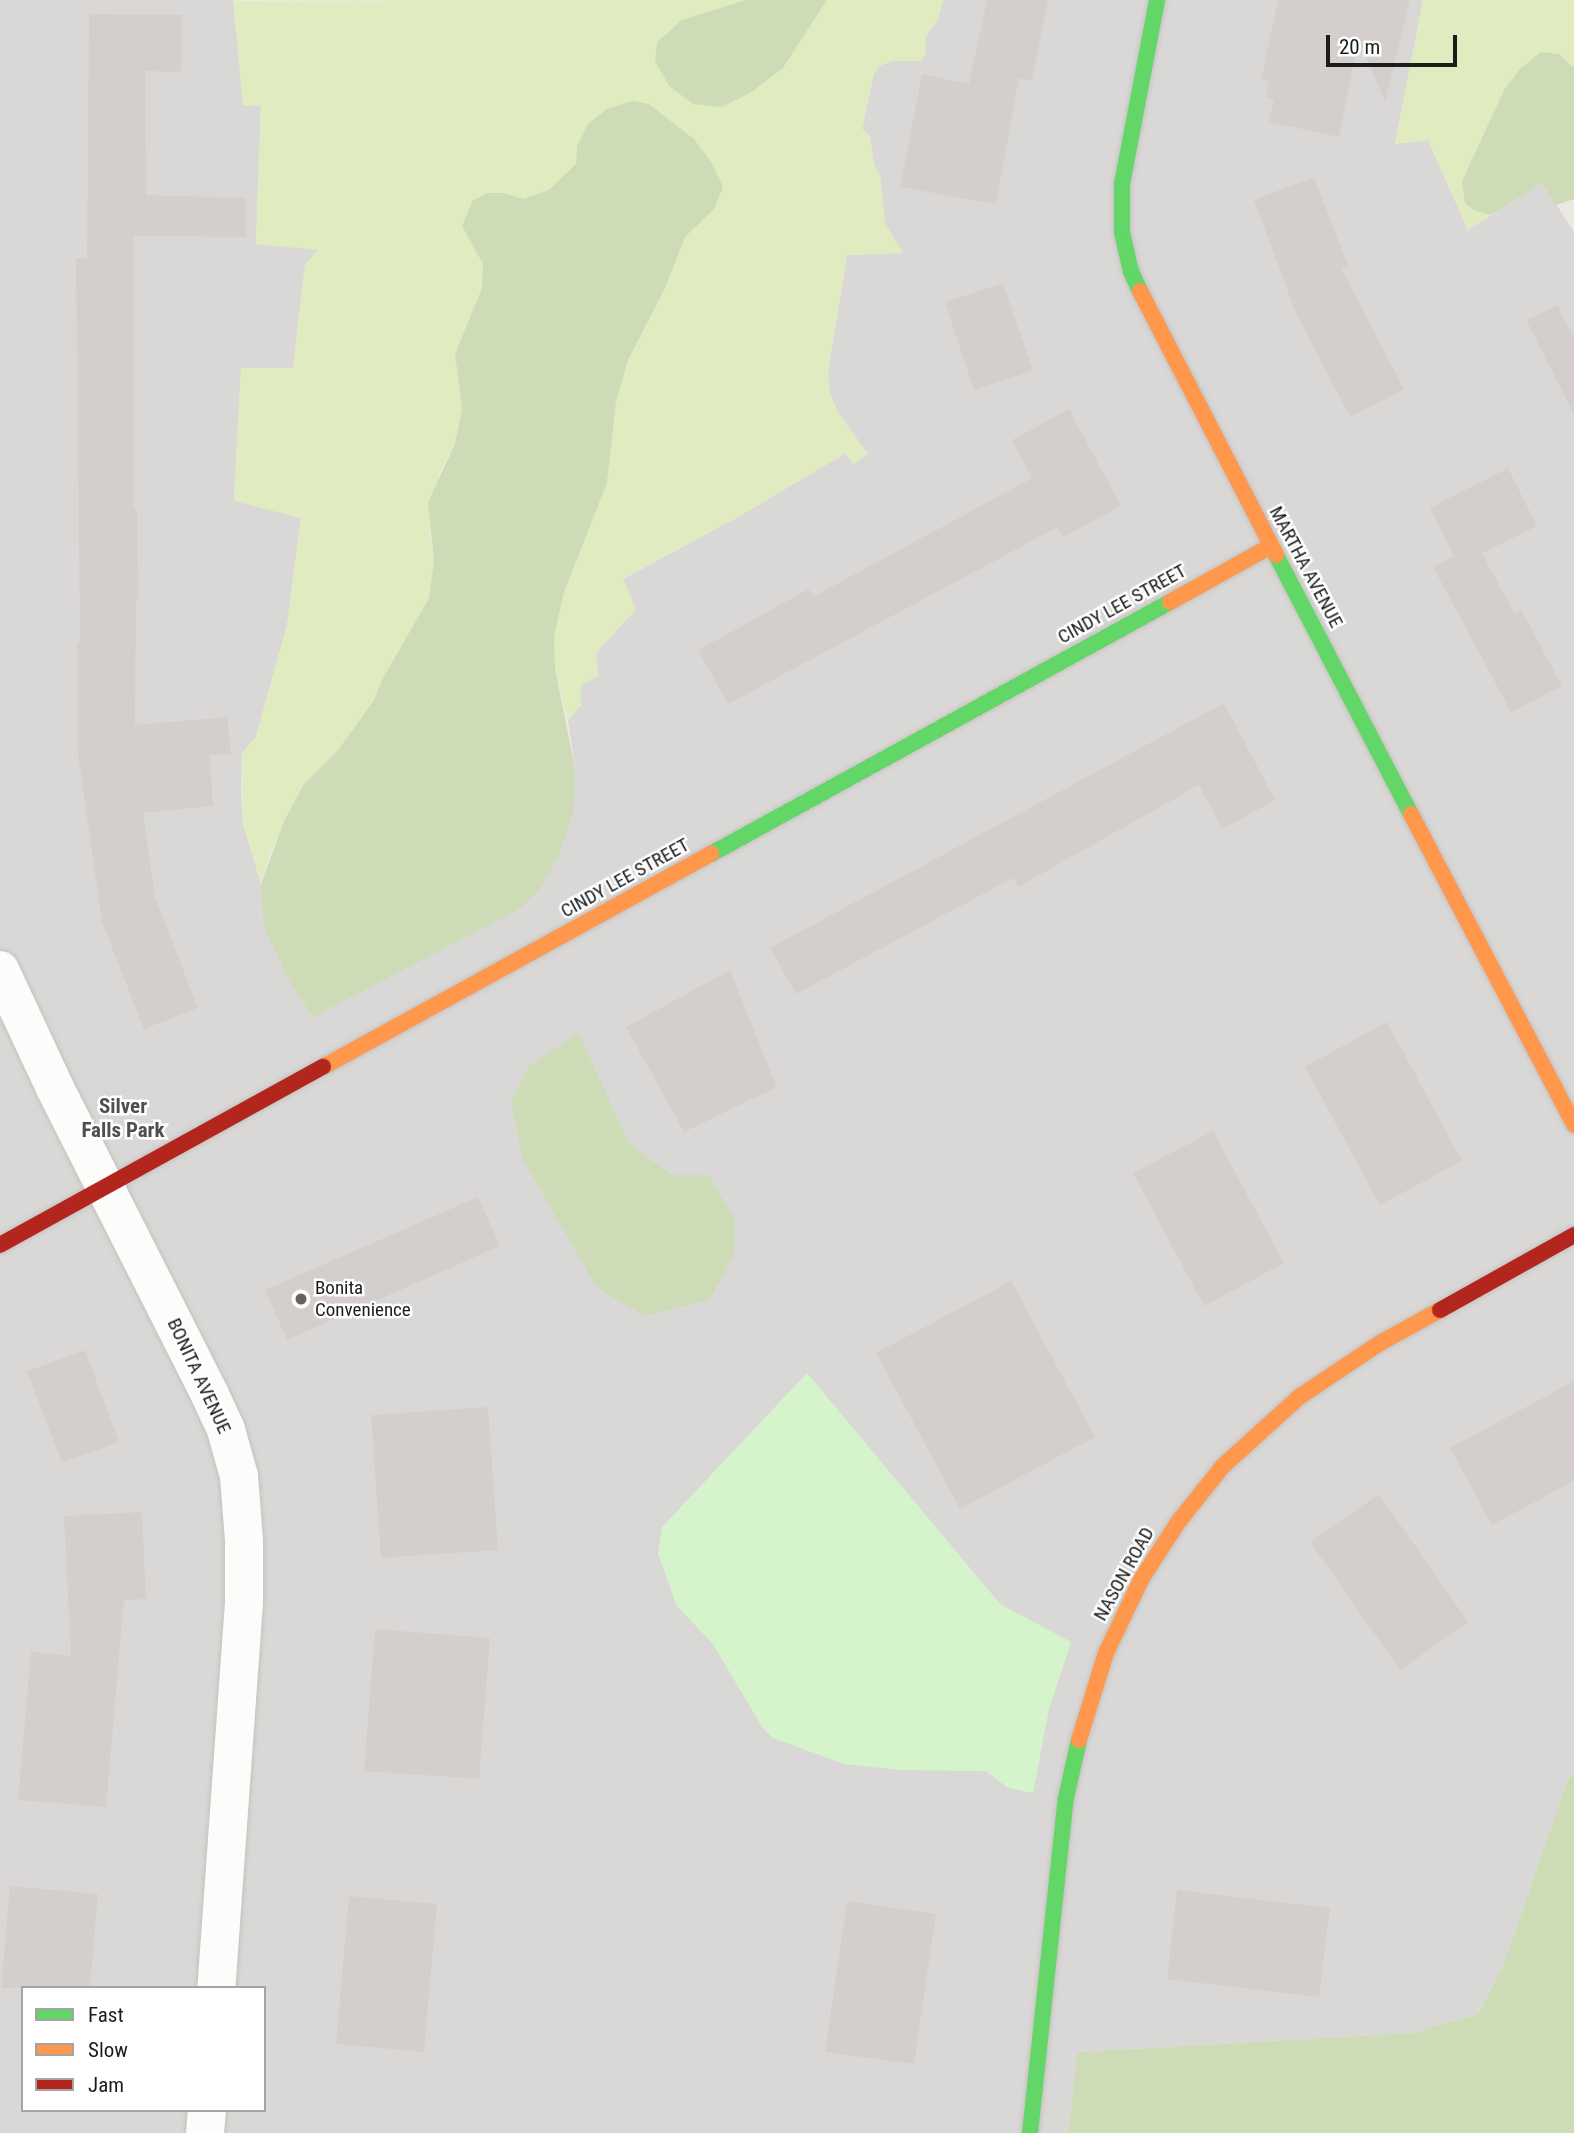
<!DOCTYPE html>
<style>
body{margin:0}
#map{position:relative;width:1574px;height:2133px;overflow:hidden;background:#ece8e4;font-family:"Roboto Condensed",sans-serif}
div>[style]{position:absolute}
[style*='--x']{left:calc(var(--x)*1px);top:calc(var(--y)*1px);width:calc(var(--w)*1px);rotate:calc(var(--a)*1deg)}
.residential>*{inset:0;background:#dad8d6}
.religious>*{inset:0;background:#d9d8d6}
.grass>*{inset:0;background:#e1ebc0}
.forest>*{inset:0;background:#cddcb7}
.park>*{inset:0;background:#d5f4cc}
.building>*{inset:0;background:#d4cfcd}
.roads{filter:drop-shadow(0 0 2px #c4c2c0) drop-shadow(0 0 2px #c4c2c0)}
.street>*{height:38px;margin:-19px;padding:0 19px;transform-origin:19px;border-radius:19px;background:#fcfcfb}
.fast>*{height:16px;margin:-8px;padding:0 8px;transform-origin:8px;border-radius:8px;background:#63d668}
.slow>*{height:16px;margin:-8px;padding:0 8px;transform-origin:8px;border-radius:8px;background:#ff974d}
.jam>*{height:16px;margin:-8px;padding:0 8px;transform-origin:8px;border-radius:8px;background:#b3261e}
.dots>*{width:19px;height:19px;translate:-50% -50%;box-sizing:border-box;border:4px solid #fff;border-radius:50%}
span{translate:-50% -50%;white-space:nowrap;text-align:center;line-height:1.15;-webkit-text-stroke:5px #fff;paint-order:stroke}
.street-label{font-size:19px;color:#1c1c1c}
.poi-label{font-size:19px;color:#1c1c1c}
.left{translate:0 -50%;text-align:left}
.neighbourhood-label{font-size:21px;color:#4f4f4f;font-weight:700}
.legend{position:absolute;left:21px;top:1986px;width:245px;height:126px;box-sizing:border-box;background:#fff;border:2px solid #a4a4a4;margin:0;padding:9px 12px;list-style:none;font-size:21px;color:#1c1c1c}
.legend li{display:flex;align-items:center;gap:14px;height:35px}
.legend b{width:35px;border:2px solid #a4a4a4}
.scale{position:absolute;left:1326px;top:35px;width:131px;height:32px;box-sizing:border-box;border:4px solid #1c1c1c;border-top:0;padding-left:9px;font-size:21px;line-height:24px;white-space:nowrap;color:#1c1c1c;-webkit-text-stroke:5px #fff;paint-order:stroke}
</style>
<div id="map">
<div class="residential">
<i style="clip-path:polygon(evenodd,0 0,234px 0,261px 106px,256px 244px,319px 249px,305px 265px,293px 368px,241px 369px,234px 500px,301px 518px,287px 625px,256px 737px,242px 753px,241px 791px,243px 823px,261px 884px,263px 923px,287px 978px,575px 769px,568px 720px,581px 705px,581px 685px,598px 676px,596px 653px,636px 609px,623px 579px,738px 517px,846px 453px,868px 454px,839px 414px,830px 394px,828px 370px,847px 255px,903px 253px,885px 223px,880px 176px,874px 165px,870px 137px,862px 129px,874px 73px,881px 65px,892px 61px,920px 61px,926px 36px,937px 21px,943px 0,1423px 0,1395px 144px,1428px 140px,1468px 230px,1542px 182px,1574px 232px,1574px 1771px,1566px 1784px,1503px 1966px,1478px 2014px,1412px 2033px,1077px 2052px,1068px 2133px,0 2133px,0 0,23px 1988px,264px 1988px,264px 2110px,23px 2110px,23px 1988px)"></i>
</div>
<div class="religious">
<i style="clip-path:polygon(1324px 835px,1376px 938px,1242px 1006px,1190px 903px)"></i>
<i style="clip-path:polygon(1114px 947px,1170px 1046px,807px 1256px,765px 1185px,785px 1139px)"></i>
<i style="clip-path:polygon(323px 1155px,363px 1247px,265px 1290px,277px 1317px,245px 1331px,201px 1221px)"></i>
<i style="clip-path:polygon(528px 1254px,613px 1437px,535px 1468px,492px 1378px,273px 1435px,259px 1394px)"></i>
<i style="clip-path:polygon(522px 1636px,632px 1637px,636px 1797px,605px 1825px,513px 1815px)"></i>
<i style="clip-path:polygon(1465px 1662px,1571px 1709px,1471px 1991px,1424px 2006px,1371px 1973px,1424px 1769px)"></i>
<i style="clip-path:polygon(472px 1909px,595px 1920px,582px 2106px,459px 2094px)"></i>
<i style="clip-path:polygon(652px 1993px,786px 2012px,768px 2133px,631px 2133px)"></i>
</div>
<div class="grass">
<i style="clip-path:polygon(746px 0,682px 20px,804px 36px,827px 0,943px 0,937px 21px,926px 36px,925px 56px,920px 61px,892px 61px,881px 65px,874px 73px,862px 129px,870px 137px,874px 165px,880px 176px,885px 223px,903px 253px,847px 255px,828px 370px,830px 394px,839px 414px,868px 454px,853px 464px,845px 453px,738px 517px,623px 578px,636px 609px,596px 653px,598px 676px,581px 685px,581px 705px,568px 720px,555px 668px,554px 637px,564px 592px,607px 483px,616px 401px,628px 360px,666px 286px,685px 237px,714px 209px,694px 139px,649px 104px,577px 146px,576px 164px,549px 190px,523px 199px,504px 193px,462px 226px,484px 264px,482px 288px,455px 354px,462px 409px,455px 444px,440px 471px,430px 532px,434px 560px,429px 598px,383px 678px,374px 700px,338px 750px,304px 784px,269px 855px,261px 884px,243px 823px,242px 753px,256px 737px,287px 625px,301px 518px,234px 501px,241px 368px,293px 368px,305px 265px,318px 250px,256px 244px,261px 106px,243px 105px,233px 1px)"></i>
<i style="clip-path:polygon(1423px 0,1574px 0,1574px 68px,1504px 90px,1462px 181px,1475px 211px,1491px 215px,1468px 230px,1428px 140px,1395px 144px)"></i>
</div>
<div class="forest">
<i style="clip-path:polygon(746px 0,827px 0,783px 68px,750px 93px,722px 107px,693px 104px,669px 86px,655px 61px,657px 42px,682px 20px)"></i>
<i style="clip-path:polygon(1541px 52px,1559px 54px,1574px 68px,1574px 199px,1556px 205px,1542px 183px,1491px 215px,1475px 211px,1465px 203px,1462px 181px,1504px 90px,1520px 69px)"></i>
<i style="clip-path:polygon(632px 101px,649px 104px,694px 139px,711px 162px,723px 187px,714px 209px,685px 237px,666px 286px,628px 360px,616px 402px,607px 483px,564px 592px,554px 637px,555px 668px,575px 769px,573px 813px,559px 856px,540px 889px,518px 910px,313px 1017px,287px 978px,270px 940px,263px 923px,261px 884px,284px 821px,304px 784px,338px 750px,374px 700px,383px 678px,429px 598px,434px 560px,428px 502px,455px 444px,462px 409px,455px 354px,482px 288px,483px 264px,462px 226px,473px 200px,488px 193px,504px 193px,523px 199px,549px 190px,576px 164px,577px 146px,588px 124px,607px 109px)"></i>
<i style="clip-path:polygon(579px 1033px,629px 1144px,672px 1175px,709px 1175px,734px 1218px,734px 1256px,710px 1299px,645px 1316px,597px 1288px,522px 1158px,511px 1101px,528px 1067px)"></i>
<i style="clip-path:polygon(1574px 1771px,1574px 2133px,1068px 2133px,1077px 2052px,1412px 2033px,1478px 2014px,1503px 1966px,1566px 1784px)"></i>
</div>
<div class="park">
<i style="clip-path:polygon(807px 1373px,1000px 1604px,1071px 1642px,1049px 1709px,1033px 1793px,1008px 1788px,986px 1771px,901px 1770px,844px 1764px,773px 1738px,762px 1727px,713px 1644px,677px 1606px,658px 1554px,662px 1527px)"></i>
</div>
<div class="building">
<i style="clip-path:polygon(987px 0,1048px 0,1032px 81px,1019px 78px,996px 204px,900px 187px,922px 74px,969px 84px)"></i>
<i style="clip-path:polygon(1278px 0,1410px 0,1385px 102px,1359px 39px,1339px 137px,1269px 122px,1274px 100px,1266px 98px,1269px 81px,1261px 80px)"></i>
<i style="clip-path:polygon(89px 14px,182px 15px,181px 72px,145px 71px,146px 195px,246px 198px,246px 237px,134px 236px,134px 509px,137px 509px,138px 599px,136px 599px,135px 725px,227px 717px,231px 754px,210px 755px,213px 806px,143px 813px,155px 897px,198px 1008px,144px 1029px,102px 922px,78px 754px,77px 643px,80px 643px,76px 258px,87px 258px)"></i>
<i style="clip-path:polygon(1314px 177px,1348px 266px,1341px 268px,1404px 389px,1350px 417px,1296px 313px,1254px 200px)"></i>
<i style="clip-path:polygon(1003px 283px,1033px 371px,974px 390px,945px 302px)"></i>
<i style="clip-path:polygon(1557px 305px,1574px 338px,1574px 414px,1526px 320px)"></i>
<i style="clip-path:polygon(1069px 409px,1121px 506px,1063px 537px,1058px 527px,728px 704px,698px 650px,809px 589px,813px 597px,1032px 478px,1012px 440px)"></i>
<i style="clip-path:polygon(1508px 468px,1537px 526px,1482px 553px,1514px 613px,1521px 609px,1562px 686px,1511px 712px,1433px 567px,1454px 556px,1430px 508px)"></i>
<i style="clip-path:polygon(1224px 703px,1275px 800px,1222px 829px,1199px 785px,1018px 887px,1013px 878px,796px 994px,770px 948px)"></i>
<i style="clip-path:polygon(730px 970px,777px 1087px,684px 1132px,626px 1027px)"></i>
<i style="clip-path:polygon(1387px 1022px,1462px 1161px,1380px 1205px,1305px 1067px)"></i>
<i style="clip-path:polygon(1213px 1131px,1284px 1263px,1204px 1306px,1133px 1173px)"></i>
<i style="clip-path:polygon(478px 1197px,500px 1246px,287px 1340px,265px 1290px)"></i>
<i style="clip-path:polygon(1011px 1281px,1095px 1437px,960px 1509px,876px 1353px)"></i>
<i style="clip-path:polygon(85px 1350px,119px 1442px,62px 1463px,27px 1371px)"></i>
<i style="clip-path:polygon(1574px 1381px,1574px 1481px,1492px 1525px,1450px 1448px)"></i>
<i style="clip-path:polygon(488px 1407px,498px 1550px,381px 1558px,371px 1415px)"></i>
<i style="clip-path:polygon(1379px 1494px,1468px 1622px,1400px 1670px,1310px 1542px)"></i>
<i style="clip-path:polygon(142px 1512px,146px 1599px,124px 1600px,106px 1807px,18px 1800px,31px 1652px,71px 1656px,64px 1516px)"></i>
<i style="clip-path:polygon(375px 1629px,490px 1638px,479px 1779px,364px 1771px)"></i>
<i style="clip-path:polygon(10px 1886px,98px 1894px,90px 1988px,1px 1988px)"></i>
<i style="clip-path:polygon(1177px 1890px,1330px 1908px,1319px 1997px,1167px 1979px)"></i>
<i style="clip-path:polygon(349px 1896px,437px 1904px,424px 2052px,336px 2044px)"></i>
<i style="clip-path:polygon(847px 1901px,936px 1914px,914px 2064px,825px 2052px)"></i>
</div>
<div class="roads">
<div class="street">
<i style="--x:0;--y:970;--w:130;--a:65"></i>
<i style="--x:55;--y:1088;--w:344;--a:63.2"></i>
<i style="--x:210;--y:1395;--w:38;--a:65"></i>
<i style="--x:226;--y:1430;--w:48;--a:74.2"></i>
<i style="--x:239;--y:1476;--w:65;--a:85.6"></i>
<i style="--x:244;--y:1541;--w:61;--a:90"></i>
<i style="--x:244;--y:1602;--w:387;--a:94.1"></i>
<i style="--x:205;--y:2133;--w:23;--a:-85"></i>
</div>
<div class="fast">
<i style="--x:1140;--y:291;--w:21;--a:-115"></i>
<i style="--x:1131;--y:272;--w:41;--a:-102.7"></i>
<i style="--x:1122;--y:232;--w:48;--a:-90"></i>
<i style="--x:1122;--y:184;--w:187;--a:-79.2"></i>
<i style="--x:1276;--y:555;--w:292;--a:62.5"></i>
<i style="--x:711;--y:854;--w:524;--a:-28.77"></i>
<i style="--x:1030;--y:2133;--w:337;--a:-83.9"></i>
<i style="--x:1066;--y:1798;--w:59;--a:-77.4"></i>
</div>
<div class="slow">
<i style="--x:1140;--y:291;--w:297;--a:62.7"></i>
<i style="--x:1170;--y:602;--w:115;--a:-29"></i>
<i style="--x:1411;--y:814;--w:351;--a:62.3"></i>
<i style="--x:323;--y:1067;--w:443;--a:-28.8"></i>
<i style="--x:1079;--y:1740;--w:91;--a:-72.8"></i>
<i style="--x:1106;--y:1653;--w:83;--a:-64.4"></i>
<i style="--x:1142;--y:1578;--w:68;--a:-57"></i>
<i style="--x:1179;--y:1521;--w:70;--a:-51.3"></i>
<i style="--x:1223;--y:1466;--w:103;--a:-42.2"></i>
<i style="--x:1299;--y:1397;--w:97;--a:-33.7"></i>
<i style="--x:1380;--y:1343;--w:68;--a:-28.8"></i>
</div>
<div class="jam">
<i style="--x:0;--y:1245;--w:369;--a:-28.9"></i>
<i style="--x:1440;--y:1310;--w:154;--a:-29.2"></i>
</div>
</div>
<div class="dots">
<i style="left:301px;top:1299px;background:#656362"></i>
</div>
<div class="street-label">
<span style="left:1306px;top:567px;rotate:62deg">MARTHA AVENUE</span>
<span style="left:1122px;top:604px;rotate:-29deg">CINDY LEE STREET</span>
<span style="left:625px;top:878px;rotate:-29deg">CINDY LEE STREET</span>
<span style="left:199px;top:1376px;rotate:65deg">BONITA AVENUE</span>
<span style="left:1124px;top:1574px;rotate:-61deg">NASON ROAD</span>
</div>
<div class="poi-label">
<span class="left" style="left:315px;top:1299px">Bonita<br>Convenience</span>
</div>
<div class="neighbourhood-label">
<span style="left:123px;top:1118px">Silver<br>Falls Park</span>
</div>
<ul class="legend">
<li><b style="height:9px;background:#63d668"></b>Fast</li>
<li><b style="height:9px;background:#ff974d"></b>Slow</li>
<li><b style="height:9px;background:#b3261e"></b>Jam</li>
</ul>
<div class="scale">20 m</div>
</div>
